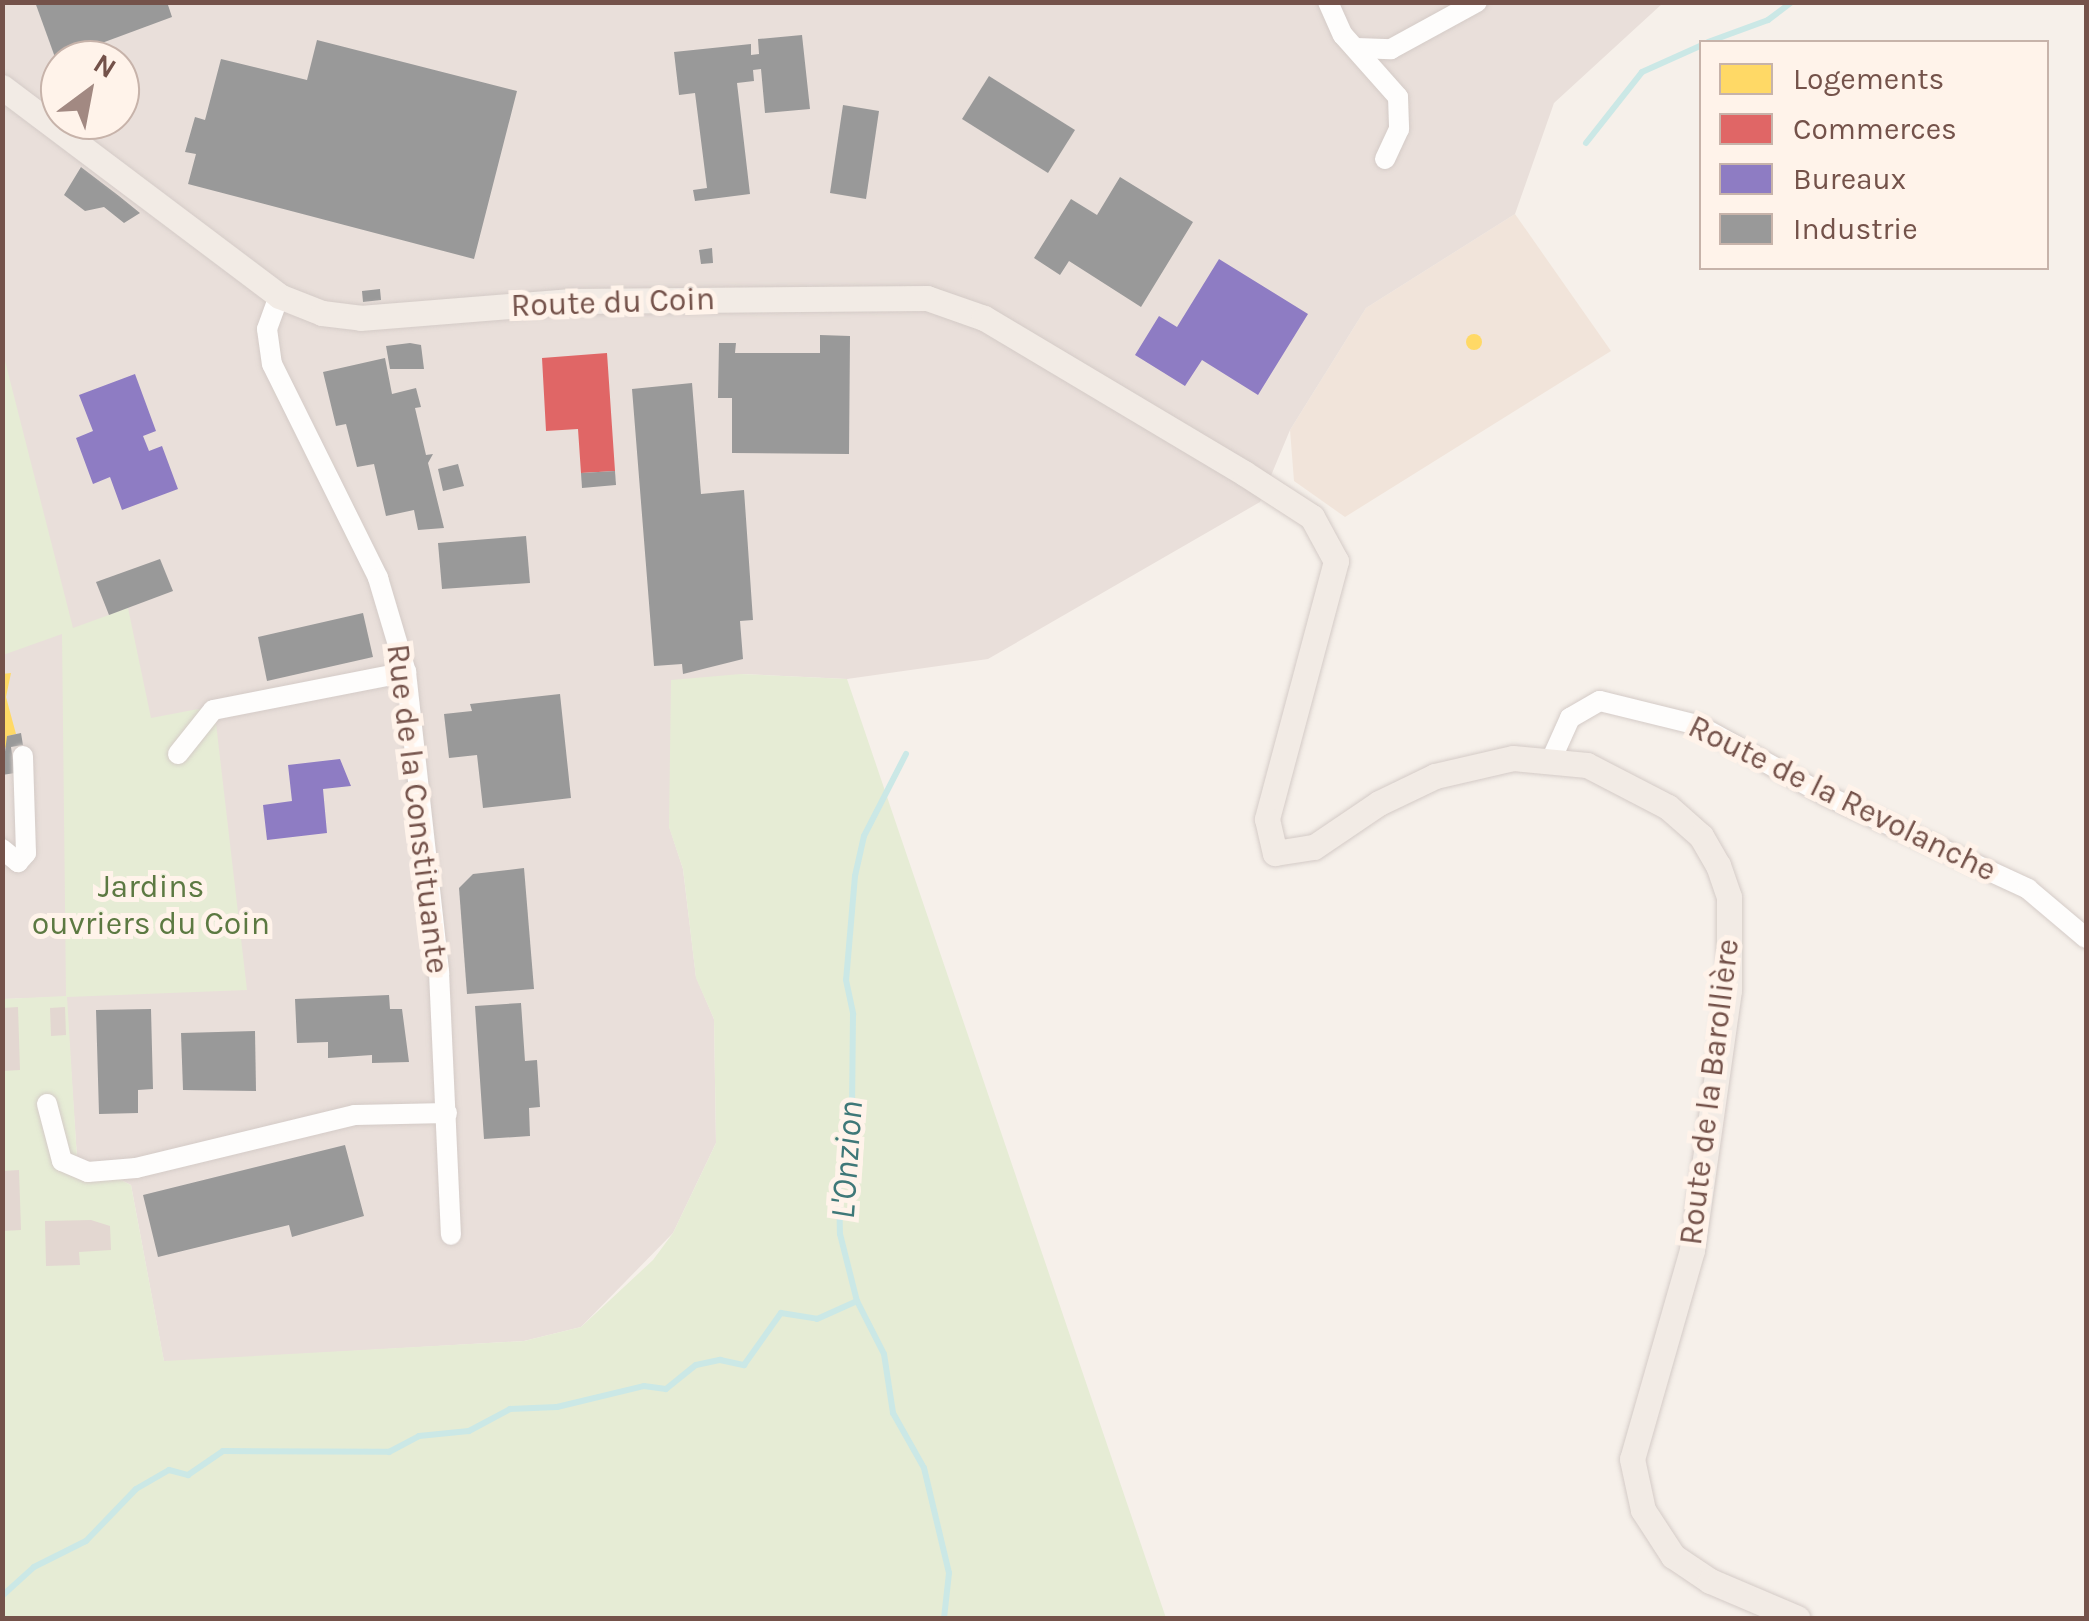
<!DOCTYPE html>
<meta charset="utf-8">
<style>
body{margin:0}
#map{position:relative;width:2089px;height:1621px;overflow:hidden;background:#f6f0ea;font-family:Karla,sans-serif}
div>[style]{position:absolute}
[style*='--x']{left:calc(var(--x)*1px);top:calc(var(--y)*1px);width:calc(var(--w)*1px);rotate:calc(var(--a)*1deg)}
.residential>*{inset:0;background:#f1e4da}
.industrial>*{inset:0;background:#e9dfda}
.green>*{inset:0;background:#e6ecd5}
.homes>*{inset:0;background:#ffd966}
.round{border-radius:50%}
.shops>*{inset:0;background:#e06666}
.offices>*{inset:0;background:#8e7cc3}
.industry>*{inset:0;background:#999}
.stream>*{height:6px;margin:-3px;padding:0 3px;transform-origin:3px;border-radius:3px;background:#cbe8e6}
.building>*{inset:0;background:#e3d7d1}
.roads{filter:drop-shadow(0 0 2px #d4cbc7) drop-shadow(0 0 2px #d4cbc7)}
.minor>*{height:20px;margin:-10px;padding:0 10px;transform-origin:10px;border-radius:10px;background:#fefdfc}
.major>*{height:25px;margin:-12.5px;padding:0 12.5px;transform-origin:12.5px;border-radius:12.5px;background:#f2ebe5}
span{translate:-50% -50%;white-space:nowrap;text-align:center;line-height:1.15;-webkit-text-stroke:10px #fff3ea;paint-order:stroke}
.street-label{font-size:32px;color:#74524a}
.park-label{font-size:32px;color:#5c7942}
.water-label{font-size:35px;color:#3e7878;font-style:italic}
.frame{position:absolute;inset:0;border:5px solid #74524a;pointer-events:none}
.legend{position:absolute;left:1699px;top:40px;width:350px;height:230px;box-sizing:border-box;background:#fff3ea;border:2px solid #c7b3aa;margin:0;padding:12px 18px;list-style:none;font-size:30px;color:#74524a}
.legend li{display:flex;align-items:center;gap:20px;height:50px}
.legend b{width:50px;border:2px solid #c7b3aa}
.north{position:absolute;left:40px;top:40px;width:100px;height:100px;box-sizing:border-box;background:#fff3ea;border:2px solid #c7b3aa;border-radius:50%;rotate:32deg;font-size:28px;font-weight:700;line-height:40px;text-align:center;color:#74524a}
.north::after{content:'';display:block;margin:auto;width:35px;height:45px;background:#a28982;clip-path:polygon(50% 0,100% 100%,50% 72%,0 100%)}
</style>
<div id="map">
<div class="residential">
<i style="clip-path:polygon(1515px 214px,1611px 351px,1345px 517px,1294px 481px,1290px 430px,1366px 308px)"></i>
</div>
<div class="industrial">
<i style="clip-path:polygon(evenodd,2px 3px,1663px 3px,1554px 103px,1515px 214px,1366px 308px,1290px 430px,1260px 502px,988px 659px,847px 679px,741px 674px,669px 826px,683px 869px,696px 977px,714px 1019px,716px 1143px,673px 1233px,581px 1327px,524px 1341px,164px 1362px,131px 1185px,77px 1158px,66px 997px,3px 999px,2px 3px,60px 60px,120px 60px,120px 120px,60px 120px,60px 60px)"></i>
</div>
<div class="green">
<i style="clip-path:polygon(2px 349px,73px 628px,128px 608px,151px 718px,214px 706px,247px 990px,67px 997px,77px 1158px,131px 1185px,164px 1361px,524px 1341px,581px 1327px,653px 1260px,673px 1233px,716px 1143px,714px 1019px,696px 978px,683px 869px,669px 827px,671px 680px,741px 674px,847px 679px,1166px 1618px,3px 1618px,3px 999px,66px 996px,62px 634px,3px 655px)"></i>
</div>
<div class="homes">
<i class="round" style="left:1466px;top:334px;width:16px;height:16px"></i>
<i style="clip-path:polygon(11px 673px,6px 697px,16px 734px,7px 736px,8px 747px,2px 748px,2px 674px)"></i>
</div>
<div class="shops">
<i style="clip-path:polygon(607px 353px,615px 471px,581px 473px,578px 429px,546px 431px,542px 358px)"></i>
</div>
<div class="offices">
<i style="clip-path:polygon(1219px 259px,1308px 314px,1258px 395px,1202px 360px,1185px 386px,1135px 355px,1159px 316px,1177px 327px)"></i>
<i style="clip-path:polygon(135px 374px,156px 431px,143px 436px,149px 451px,162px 446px,178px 489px,122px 510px,110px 477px,93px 484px,76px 438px,93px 431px,79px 395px)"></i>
<i style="clip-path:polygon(340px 759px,351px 786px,323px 789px,327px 833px,267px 840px,263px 805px,292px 801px,288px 765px)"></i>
</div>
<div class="industry">
<i style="clip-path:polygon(35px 2px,167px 2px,172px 17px,56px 60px)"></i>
<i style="clip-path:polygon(802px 35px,810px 109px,765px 113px,761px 69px,753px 70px,754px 81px,737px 83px,750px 194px,695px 201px,693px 190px,707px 188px,695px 93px,679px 95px,674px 52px,751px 44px,751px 55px,759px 54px,758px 39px)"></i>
<i style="clip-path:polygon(317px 40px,517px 91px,474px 259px,188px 184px,196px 154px,185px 152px,195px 117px,205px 120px,221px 59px,307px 80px)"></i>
<i style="clip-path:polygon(989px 76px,1075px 130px,1048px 173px,962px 119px)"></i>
<i style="clip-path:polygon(843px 105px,879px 111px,866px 199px,830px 193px)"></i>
<i style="clip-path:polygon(81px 167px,119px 196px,140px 213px,124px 223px,104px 207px,85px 211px,64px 195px)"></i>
<i style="clip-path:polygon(1120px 177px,1193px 222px,1141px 307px,1069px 261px,1060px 275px,1034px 258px,1071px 199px,1097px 215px)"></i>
<i style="clip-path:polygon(712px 248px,713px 263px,701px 264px,699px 250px)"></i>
<i style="clip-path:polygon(380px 289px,381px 300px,363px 302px,362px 291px)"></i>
<i style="clip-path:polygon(820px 335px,850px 336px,849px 454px,732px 453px,732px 398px,718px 398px,719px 343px,736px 343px,735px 353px,820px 353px)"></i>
<i style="clip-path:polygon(410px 343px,421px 345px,424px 369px,390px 369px,386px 346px)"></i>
<i style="clip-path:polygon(385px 358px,392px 394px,416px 388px,421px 407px,415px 408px,426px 455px,433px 454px,428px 463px,444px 528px,418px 530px,414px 510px,386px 516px,374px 464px,357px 467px,346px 424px,336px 426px,323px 372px)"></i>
<i style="clip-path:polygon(692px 383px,701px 494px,744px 490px,753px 620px,740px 621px,743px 659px,683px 674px,682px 664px,654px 666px,632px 389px)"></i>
<i style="clip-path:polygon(458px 464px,464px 486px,443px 491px,438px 469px)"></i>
<i style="clip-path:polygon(615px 471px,616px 485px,582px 488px,581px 473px)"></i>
<i style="clip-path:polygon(526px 536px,530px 583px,442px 589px,438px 543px)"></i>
<i style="clip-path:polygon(160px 559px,173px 591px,109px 615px,96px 582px)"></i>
<i style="clip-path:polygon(363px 613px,373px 657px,267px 681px,258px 637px)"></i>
<i style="clip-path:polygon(560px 694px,571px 798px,483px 808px,477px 755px,449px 758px,444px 714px,472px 711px,470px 704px)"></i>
<i style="clip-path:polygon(21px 733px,23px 745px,11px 747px,15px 773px,2px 775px,7px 736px)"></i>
<i style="clip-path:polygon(524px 868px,534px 989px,467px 994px,459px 888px,473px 874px)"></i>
<i style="clip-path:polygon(389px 995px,390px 1009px,402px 1009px,409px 1062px,372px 1063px,372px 1055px,328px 1058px,328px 1042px,297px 1043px,295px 999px)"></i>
<i style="clip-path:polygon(521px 1003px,525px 1061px,537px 1060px,540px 1107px,529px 1108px,530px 1136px,484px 1139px,475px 1006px)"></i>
<i style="clip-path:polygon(151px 1009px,153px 1089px,138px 1090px,138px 1113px,99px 1114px,96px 1010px)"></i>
<i style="clip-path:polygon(255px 1031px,256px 1091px,183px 1090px,181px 1033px)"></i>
<i style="clip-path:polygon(345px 1145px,364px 1216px,292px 1237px,289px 1225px,158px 1257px,143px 1195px)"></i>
</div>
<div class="stream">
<i style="--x:1708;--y:42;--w:64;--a:-20.1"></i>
<i style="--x:1768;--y:20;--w:30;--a:-37"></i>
<i style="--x:1586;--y:143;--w:90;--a:-51.7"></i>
<i style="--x:1642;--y:72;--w:66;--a:-24.2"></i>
<i style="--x:906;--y:754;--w:92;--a:117.1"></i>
<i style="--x:864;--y:836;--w:41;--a:102.7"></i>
<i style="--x:855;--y:876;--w:104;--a:94.9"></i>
<i style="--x:846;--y:980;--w:35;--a:78"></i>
<i style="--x:853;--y:1014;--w:98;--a:90.6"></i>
<i style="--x:852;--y:1112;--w:73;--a:100.2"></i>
<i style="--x:839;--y:1184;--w:50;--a:88.9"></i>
<i style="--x:840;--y:1234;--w:69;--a:75.8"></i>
<i style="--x:857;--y:1301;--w:59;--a:63"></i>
<i style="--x:884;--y:1354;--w:60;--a:81.3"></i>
<i style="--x:893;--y:1413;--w:63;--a:60.6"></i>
<i style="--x:924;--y:1468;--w:108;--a:76.6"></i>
<i style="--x:949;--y:1573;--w:45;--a:96.3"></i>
<i style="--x:2;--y:1596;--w:43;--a:-42.2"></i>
<i style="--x:34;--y:1567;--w:58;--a:-26.6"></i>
<i style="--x:86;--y:1541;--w:72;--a:-46.1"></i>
<i style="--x:136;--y:1489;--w:38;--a:-30"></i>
<i style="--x:169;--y:1470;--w:20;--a:15"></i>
<i style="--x:188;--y:1475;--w:42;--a:-34.4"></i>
<i style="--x:223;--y:1451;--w:166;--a:0.3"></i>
<i style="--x:389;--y:1452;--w:34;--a:-28"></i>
<i style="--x:419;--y:1436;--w:50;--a:-5.7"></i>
<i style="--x:469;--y:1431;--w:47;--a:-28.2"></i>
<i style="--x:510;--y:1409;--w:47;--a:-2.4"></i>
<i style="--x:557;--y:1407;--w:89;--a:-13.6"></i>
<i style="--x:644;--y:1386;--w:22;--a:8"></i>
<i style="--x:666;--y:1389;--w:38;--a:-39"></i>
<i style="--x:696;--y:1365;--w:25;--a:-12"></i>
<i style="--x:720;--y:1360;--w:25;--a:12"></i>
<i style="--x:744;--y:1365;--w:64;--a:-54.6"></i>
<i style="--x:781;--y:1313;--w:36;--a:9"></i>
<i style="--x:817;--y:1319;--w:44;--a:-24.2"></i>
</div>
<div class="building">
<i style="clip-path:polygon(18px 1007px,20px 1070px,2px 1071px,2px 1008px)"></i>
<i style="clip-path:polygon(65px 1007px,66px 1035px,51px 1036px,50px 1008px)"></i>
<i style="clip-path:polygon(19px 1170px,21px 1230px,2px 1231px,2px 1171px)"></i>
<i style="clip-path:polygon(91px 1220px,110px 1226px,111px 1250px,79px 1252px,80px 1265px,46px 1266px,45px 1221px)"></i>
</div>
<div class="roads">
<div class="minor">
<i style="--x:1328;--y:2;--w:36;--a:66"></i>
<i style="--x:1343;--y:35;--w:83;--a:48.4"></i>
<i style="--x:1398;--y:97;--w:32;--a:88"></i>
<i style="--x:1399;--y:129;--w:33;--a:115"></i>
<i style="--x:1357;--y:48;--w:34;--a:2"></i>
<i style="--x:1391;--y:49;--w:98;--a:-28.7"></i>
<i style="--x:279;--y:296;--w:35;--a:110"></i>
<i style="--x:267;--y:329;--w:35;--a:82"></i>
<i style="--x:272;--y:364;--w:239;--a:63.6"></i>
<i style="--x:378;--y:578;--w:98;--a:73.4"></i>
<i style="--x:406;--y:672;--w:302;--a:83.7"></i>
<i style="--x:439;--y:972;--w:263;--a:87.4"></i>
<i style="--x:178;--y:754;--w:56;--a:-51.5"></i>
<i style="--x:213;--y:710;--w:197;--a:-11.1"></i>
<i style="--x:1552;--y:758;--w:44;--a:-65.8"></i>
<i style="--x:1570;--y:718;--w:34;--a:-30"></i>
<i style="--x:1600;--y:701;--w:101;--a:13.8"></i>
<i style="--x:1698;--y:725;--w:145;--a:28.9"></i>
<i style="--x:1825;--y:795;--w:224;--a:24.8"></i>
<i style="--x:2028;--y:889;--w:76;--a:40.2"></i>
<i style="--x:2;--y:849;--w:21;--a:39"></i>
<i style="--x:18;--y:862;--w:12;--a:-48"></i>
<i style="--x:26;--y:853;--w:97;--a:-91.8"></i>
<i style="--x:47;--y:1104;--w:59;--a:75.3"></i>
<i style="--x:62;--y:1161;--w:28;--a:23"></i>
<i style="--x:88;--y:1172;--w:48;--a:-4.8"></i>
<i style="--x:136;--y:1168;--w:225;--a:-13.6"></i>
<i style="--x:355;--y:1115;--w:92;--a:-1.2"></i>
</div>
<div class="major">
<i style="--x:2;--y:87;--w:347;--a:37"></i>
<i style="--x:279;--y:296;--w:46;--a:21.6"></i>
<i style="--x:322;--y:313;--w:38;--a:7"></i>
<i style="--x:360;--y:318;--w:212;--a:-4.6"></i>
<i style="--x:571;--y:301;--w:356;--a:-0.5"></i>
<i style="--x:927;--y:298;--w:60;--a:19.3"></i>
<i style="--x:984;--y:318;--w:303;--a:30.8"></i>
<i style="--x:1244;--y:473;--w:81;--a:32.9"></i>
<i style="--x:1312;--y:517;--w:50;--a:61.4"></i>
<i style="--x:1336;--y:561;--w:267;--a:105"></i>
<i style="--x:1267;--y:819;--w:35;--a:77"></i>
<i style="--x:1275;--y:853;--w:39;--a:-9"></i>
<i style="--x:1314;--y:847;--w:78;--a:-34.1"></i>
<i style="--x:1379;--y:803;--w:62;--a:-25.7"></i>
<i style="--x:1435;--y:776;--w:80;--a:-13"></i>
<i style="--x:1513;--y:758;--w:74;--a:5.4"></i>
<i style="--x:1587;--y:765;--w:91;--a:27.4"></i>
<i style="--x:1668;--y:807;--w:44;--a:41.3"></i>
<i style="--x:1701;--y:836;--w:34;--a:60"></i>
<i style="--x:1718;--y:865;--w:34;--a:71"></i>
<i style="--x:1729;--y:897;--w:93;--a:90"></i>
<i style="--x:1729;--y:990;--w:263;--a:98.1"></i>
<i style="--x:1692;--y:1250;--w:217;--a:106"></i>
<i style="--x:1632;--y:1459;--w:52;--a:77.8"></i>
<i style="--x:1643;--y:1510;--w:55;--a:56.9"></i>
<i style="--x:1673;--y:1556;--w:45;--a:34"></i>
<i style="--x:1710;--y:1581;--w:95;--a:23"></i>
</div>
</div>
<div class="street-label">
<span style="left:613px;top:303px;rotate:-2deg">Route du Coin</span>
<span style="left:1842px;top:799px;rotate:26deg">Route de la Revolanche</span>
<span style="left:417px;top:809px;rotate:83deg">Rue de la Constituante</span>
<span style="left:1710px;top:1092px;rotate:-83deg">Route de la Barollière</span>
</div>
<div class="park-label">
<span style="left:151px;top:906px">Jardins<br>ouvriers du Coin</span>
</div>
<div class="water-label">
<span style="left:847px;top:1160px;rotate:-86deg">L'Onzion</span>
</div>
<div class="frame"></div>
<ul class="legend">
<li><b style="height:28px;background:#ffd966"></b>Logements</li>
<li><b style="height:28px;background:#e06666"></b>Commerces</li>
<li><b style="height:28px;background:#8e7cc3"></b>Bureaux</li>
<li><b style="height:28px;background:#999"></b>Industrie</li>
</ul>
<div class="north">N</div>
</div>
